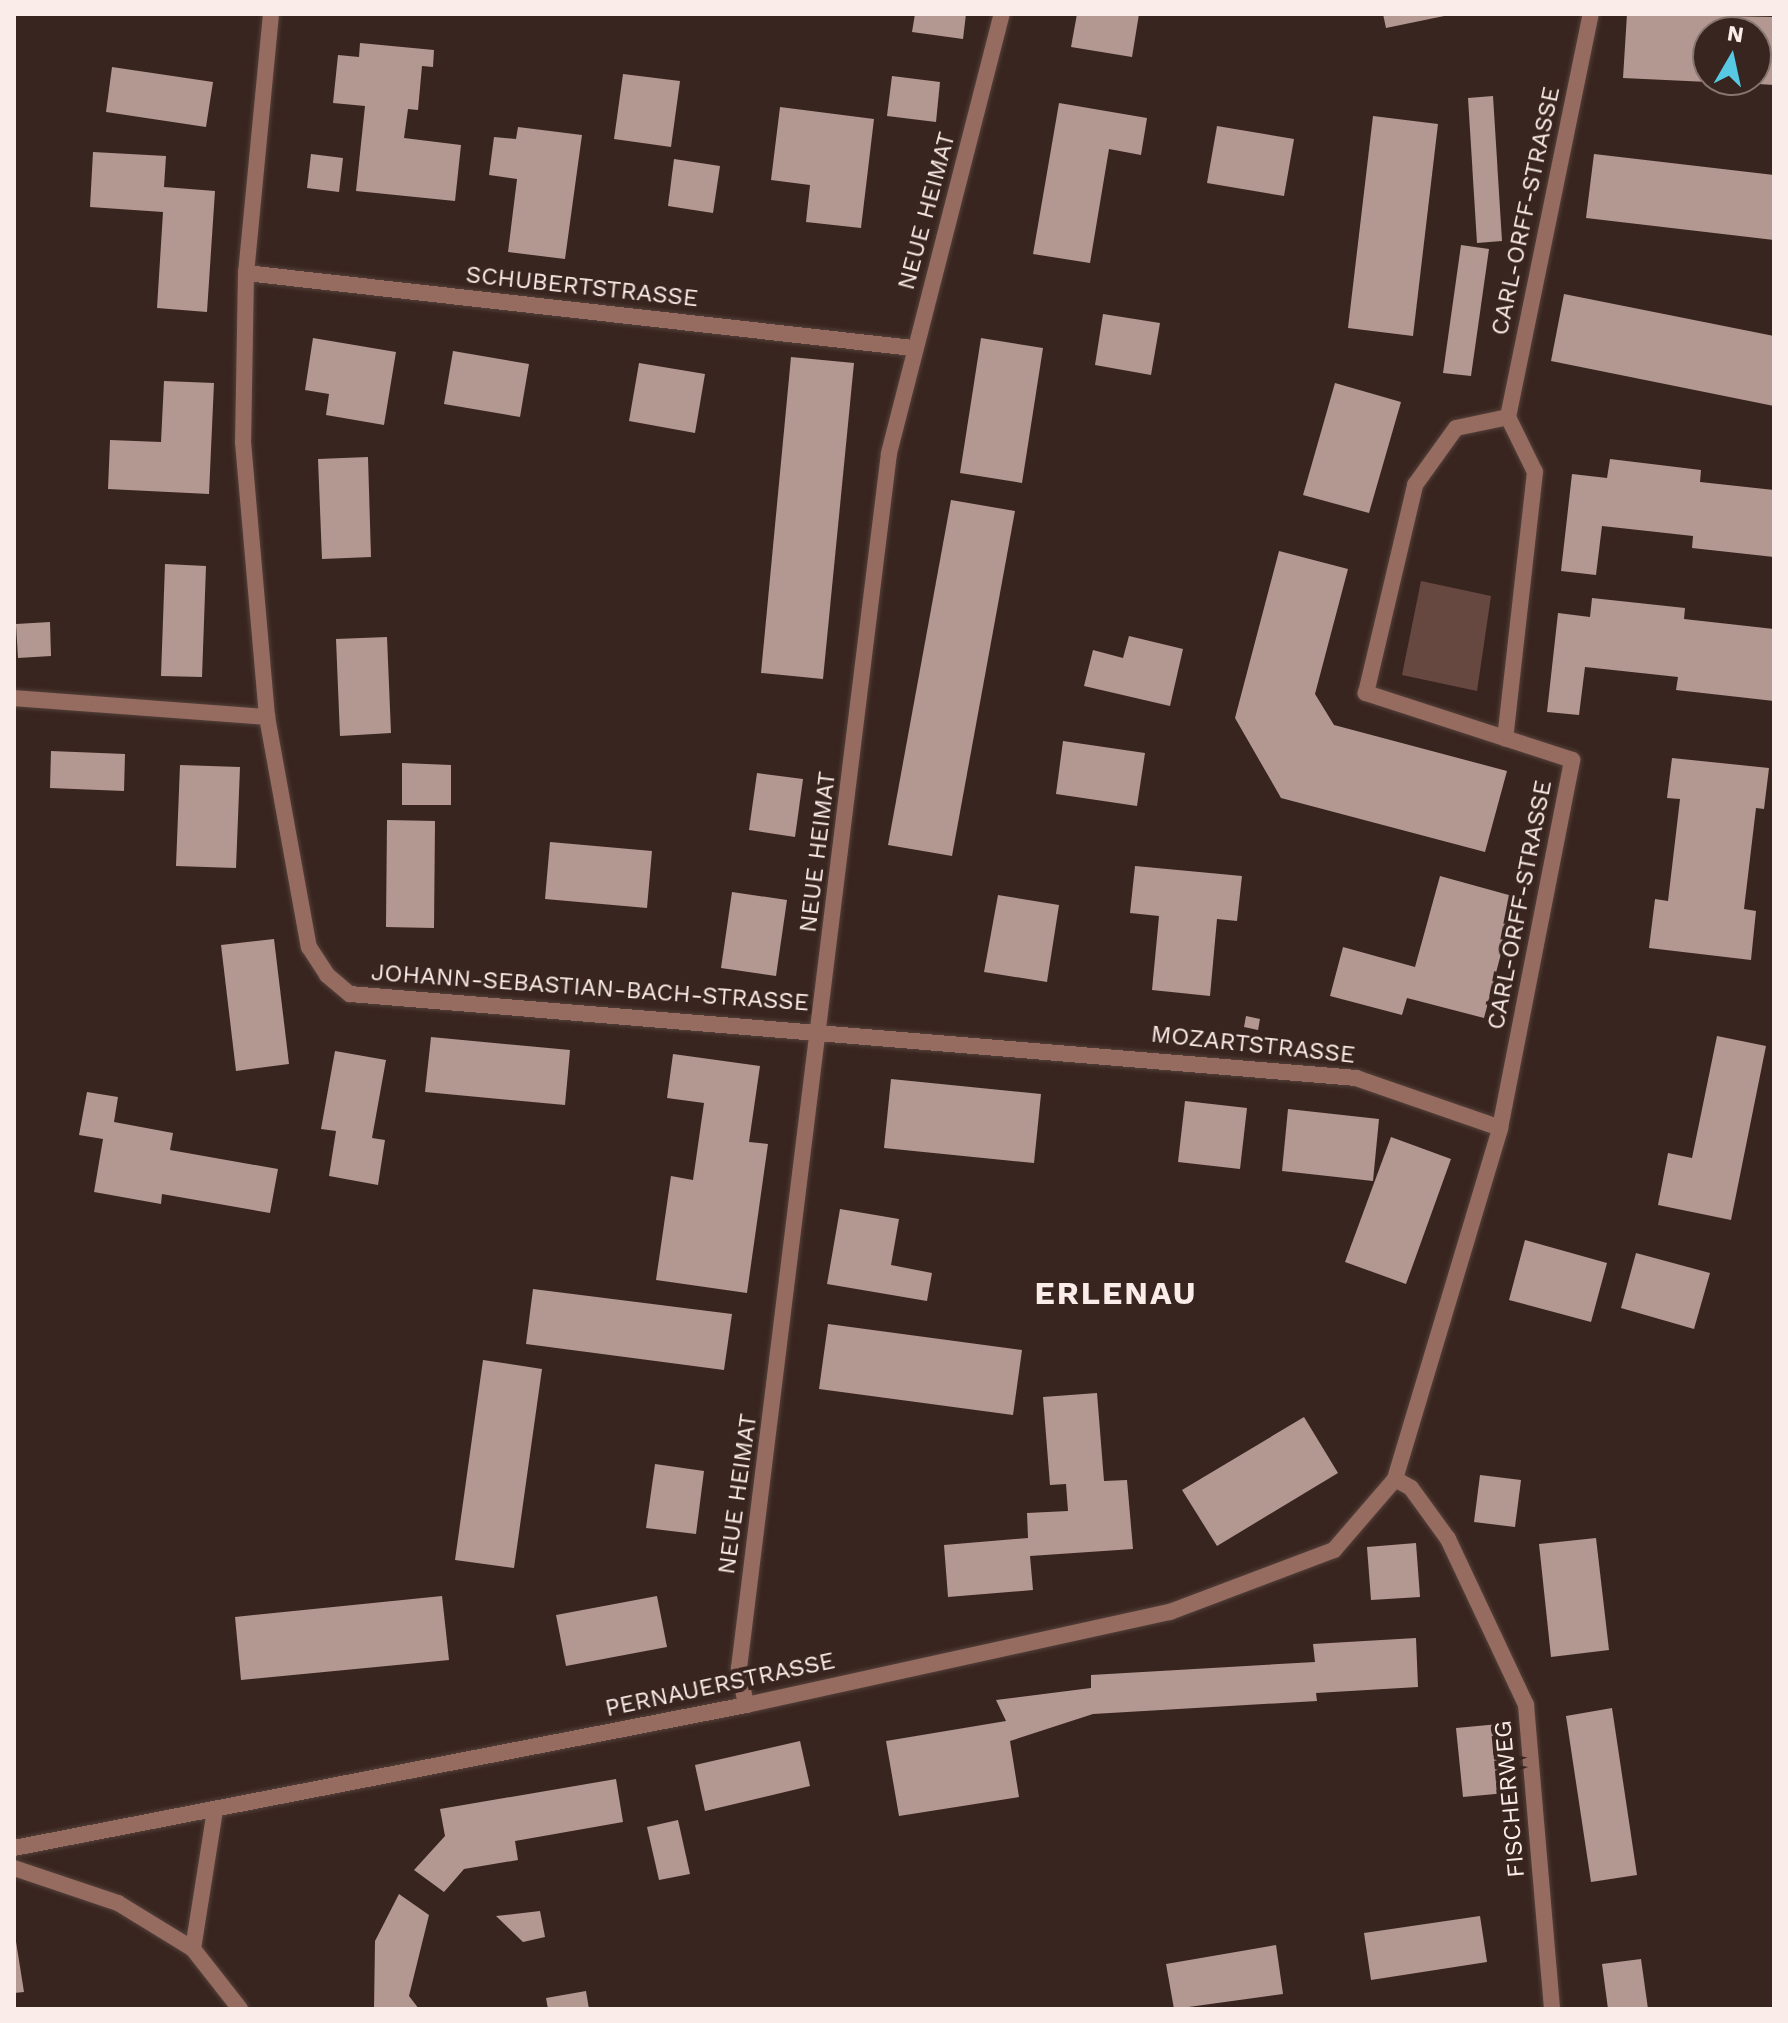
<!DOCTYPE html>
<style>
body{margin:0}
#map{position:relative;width:1788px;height:2023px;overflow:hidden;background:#39251f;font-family:"Work Sans",sans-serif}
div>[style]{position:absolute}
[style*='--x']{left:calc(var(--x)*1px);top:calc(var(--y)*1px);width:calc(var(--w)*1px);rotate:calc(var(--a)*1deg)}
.green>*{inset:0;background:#674840}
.building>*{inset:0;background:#b39891}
.roads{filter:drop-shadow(0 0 2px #54413b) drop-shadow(0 0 2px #54413b)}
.street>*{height:16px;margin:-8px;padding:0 8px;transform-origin:8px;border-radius:8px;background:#966c60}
span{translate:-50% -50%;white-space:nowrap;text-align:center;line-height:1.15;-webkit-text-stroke:8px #39251f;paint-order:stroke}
.street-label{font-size:24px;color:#faece8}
.district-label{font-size:32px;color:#faece8;font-weight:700;letter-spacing:2px}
.frame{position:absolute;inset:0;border:16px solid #faece8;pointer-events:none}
.north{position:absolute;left:1692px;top:16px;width:80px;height:80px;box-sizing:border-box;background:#39251f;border:2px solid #86756f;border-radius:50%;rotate:9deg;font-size:22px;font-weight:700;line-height:32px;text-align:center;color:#faece8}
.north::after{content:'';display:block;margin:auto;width:28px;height:36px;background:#58c9e4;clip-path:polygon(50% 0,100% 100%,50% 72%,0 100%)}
</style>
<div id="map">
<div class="green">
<i style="clip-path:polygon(1421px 581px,1491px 596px,1477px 691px,1402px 675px)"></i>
</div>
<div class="building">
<i style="clip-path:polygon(915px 14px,966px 14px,963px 39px,912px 32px)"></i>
<i style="clip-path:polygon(1077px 14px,1139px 14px,1132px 57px,1071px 47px)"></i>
<i style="clip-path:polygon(1383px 14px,1449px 14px,1449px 15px,1386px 28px)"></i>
<i style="clip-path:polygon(1627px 14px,1774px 17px,1774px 85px,1727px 82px,1756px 80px,1756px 32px,1708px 32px,1708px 82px,1623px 78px)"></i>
<i style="clip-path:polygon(360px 43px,434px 50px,433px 67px,422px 66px,418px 110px,408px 109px,404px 138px,461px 145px,455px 201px,356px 191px,365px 106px,333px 103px,338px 55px,359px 57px)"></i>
<i style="clip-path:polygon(112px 67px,213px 82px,206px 127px,106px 112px)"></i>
<i style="clip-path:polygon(623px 74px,680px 81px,671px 147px,614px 139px)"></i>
<i style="clip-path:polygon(892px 76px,940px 82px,936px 122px,887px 116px)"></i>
<i style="clip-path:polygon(1493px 96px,1502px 241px,1477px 243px,1468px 98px)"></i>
<i style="clip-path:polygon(1059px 103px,1147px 118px,1141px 155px,1109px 149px,1090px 263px,1033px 254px)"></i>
<i style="clip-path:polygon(780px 107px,874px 119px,861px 228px,806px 222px,810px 185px,771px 180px)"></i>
<i style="clip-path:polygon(1373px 116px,1438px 124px,1413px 336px,1348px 328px)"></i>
<i style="clip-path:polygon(1217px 126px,1294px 139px,1284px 196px,1207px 183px)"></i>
<i style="clip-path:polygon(518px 127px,582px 135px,565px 259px,508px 252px,517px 179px,489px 175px,494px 137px,516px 139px)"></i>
<i style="clip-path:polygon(93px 152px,166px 156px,164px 187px,215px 191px,207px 312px,157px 308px,163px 212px,90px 207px)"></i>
<i style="clip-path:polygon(311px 154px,343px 158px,339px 192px,307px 188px)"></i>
<i style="clip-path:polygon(1594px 154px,1774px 175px,1774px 240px,1586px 218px)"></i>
<i style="clip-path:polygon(674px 159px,720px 166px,713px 213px,668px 206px)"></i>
<i style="clip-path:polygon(1461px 245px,1489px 249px,1471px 376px,1443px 373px)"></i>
<i style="clip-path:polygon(1564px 294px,1774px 336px,1774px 406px,1551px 361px)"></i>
<i style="clip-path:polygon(1103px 314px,1160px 323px,1151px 375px,1095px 365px)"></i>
<i style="clip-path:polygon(313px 338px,396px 352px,384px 425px,326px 415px,329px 394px,305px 390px)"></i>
<i style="clip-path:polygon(981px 338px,1043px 348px,1022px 483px,960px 473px)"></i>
<i style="clip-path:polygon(453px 351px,529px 364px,520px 417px,444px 404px)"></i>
<i style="clip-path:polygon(791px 357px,854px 363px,823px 679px,761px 673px)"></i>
<i style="clip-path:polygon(639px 363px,705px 374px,695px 433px,629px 421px)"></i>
<i style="clip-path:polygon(164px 381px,214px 383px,209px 494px,108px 489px,110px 440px,161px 442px)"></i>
<i style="clip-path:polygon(1335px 383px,1401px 402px,1369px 513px,1303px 495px)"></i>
<i style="clip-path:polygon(368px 457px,371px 557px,322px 559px,318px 459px)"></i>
<i style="clip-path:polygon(1610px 459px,1701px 470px,1700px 482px,1774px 490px,1774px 557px,1692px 548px,1693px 536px,1602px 526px,1596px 575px,1561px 571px,1572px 474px,1607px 478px)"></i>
<i style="clip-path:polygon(951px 500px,1015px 511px,952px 856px,888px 845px)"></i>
<i style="clip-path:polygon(1279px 551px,1348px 569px,1315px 694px,1334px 725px,1507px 771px,1485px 852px,1281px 798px,1235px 718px)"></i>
<i style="clip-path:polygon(165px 564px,206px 566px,202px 677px,161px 676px)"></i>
<i style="clip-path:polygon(1592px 598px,1685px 608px,1684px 619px,1774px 629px,1774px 701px,1676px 690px,1678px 677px,1585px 667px,1579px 715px,1547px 712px,1558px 613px,1590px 617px)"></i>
<i style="clip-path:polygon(50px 622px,51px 656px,18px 658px,16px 624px)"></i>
<i style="clip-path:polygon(1129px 636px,1183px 649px,1170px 706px,1084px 686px,1093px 650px,1123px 658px)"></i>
<i style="clip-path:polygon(387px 637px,391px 733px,340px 736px,336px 639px)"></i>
<i style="clip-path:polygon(1063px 741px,1145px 753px,1137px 806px,1056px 794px)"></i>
<i style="clip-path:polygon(51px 751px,125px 754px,124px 791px,50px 788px)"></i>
<i style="clip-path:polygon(1672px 758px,1769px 768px,1764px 809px,1756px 808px,1744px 909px,1756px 911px,1751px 960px,1649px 948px,1655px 899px,1668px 901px,1680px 799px,1667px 798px)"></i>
<i style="clip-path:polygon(402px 763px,451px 765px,451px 805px,402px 805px)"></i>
<i style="clip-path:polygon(180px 765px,240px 767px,236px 868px,176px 866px)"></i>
<i style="clip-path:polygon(757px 773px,803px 779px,795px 837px,749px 830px)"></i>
<i style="clip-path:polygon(387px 820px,435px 821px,434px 928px,386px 927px)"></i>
<i style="clip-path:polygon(550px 842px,652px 851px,647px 908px,545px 899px)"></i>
<i style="clip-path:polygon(1135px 866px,1242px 876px,1237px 921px,1217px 919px,1210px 996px,1152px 990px,1159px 916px,1130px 913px)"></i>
<i style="clip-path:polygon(1440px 876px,1516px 897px,1484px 1018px,1407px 998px,1402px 1015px,1330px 996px,1343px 947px,1415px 967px)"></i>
<i style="clip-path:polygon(732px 892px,787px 900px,776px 976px,721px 968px)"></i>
<i style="clip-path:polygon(998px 895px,1059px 905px,1047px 982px,984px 972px)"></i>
<i style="clip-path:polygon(274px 939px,289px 1064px,236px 1071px,221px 945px)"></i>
<i style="clip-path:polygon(1246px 1016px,1260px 1019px,1258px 1030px,1244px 1027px)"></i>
<i style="clip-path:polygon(1717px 1036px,1766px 1046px,1731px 1220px,1658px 1205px,1668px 1153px,1692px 1158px)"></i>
<i style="clip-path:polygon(431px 1037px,570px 1050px,565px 1105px,425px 1092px)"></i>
<i style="clip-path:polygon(335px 1051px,386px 1060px,372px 1138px,385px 1140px,378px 1185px,329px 1176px,336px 1131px,321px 1129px)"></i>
<i style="clip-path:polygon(673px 1054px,760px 1066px,749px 1142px,768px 1144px,747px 1293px,656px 1280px,671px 1176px,693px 1180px,704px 1103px,667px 1098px)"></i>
<i style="clip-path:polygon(891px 1079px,1041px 1094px,1034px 1163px,884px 1148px)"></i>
<i style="clip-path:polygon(87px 1092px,118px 1097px,114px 1122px,173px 1133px,170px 1150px,278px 1169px,270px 1213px,162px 1194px,161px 1204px,94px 1192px,103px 1139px,79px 1135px)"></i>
<i style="clip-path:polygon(1185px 1101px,1247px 1108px,1240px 1169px,1178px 1162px)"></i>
<i style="clip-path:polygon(1288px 1109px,1379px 1119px,1373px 1181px,1282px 1171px)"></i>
<i style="clip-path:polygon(1391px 1137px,1451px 1159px,1406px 1284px,1345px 1262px)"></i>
<i style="clip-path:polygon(840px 1209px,899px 1219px,891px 1265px,932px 1273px,927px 1301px,827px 1284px)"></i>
<i style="clip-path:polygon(1525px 1240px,1607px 1263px,1591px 1322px,1509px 1300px)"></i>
<i style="clip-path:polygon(1636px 1253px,1710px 1273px,1694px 1329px,1621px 1308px)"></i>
<i style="clip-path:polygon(533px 1289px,732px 1314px,724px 1370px,526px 1344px)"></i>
<i style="clip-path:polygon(828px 1324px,1022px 1350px,1013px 1415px,819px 1389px)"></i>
<i style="clip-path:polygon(483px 1360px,542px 1369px,514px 1568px,455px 1560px)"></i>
<i style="clip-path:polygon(1097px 1393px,1104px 1481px,1127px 1480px,1133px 1549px,1030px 1556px,1033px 1590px,948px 1597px,944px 1545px,1028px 1538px,1027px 1513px,1068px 1511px,1066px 1484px,1050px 1485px,1043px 1397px)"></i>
<i style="clip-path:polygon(1304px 1417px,1338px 1473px,1217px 1546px,1182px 1490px)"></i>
<i style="clip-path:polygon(655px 1464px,704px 1471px,696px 1534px,646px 1528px)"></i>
<i style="clip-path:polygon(1480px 1475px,1521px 1480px,1515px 1527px,1474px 1522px)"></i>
<i style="clip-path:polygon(1596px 1538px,1609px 1650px,1551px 1657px,1539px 1544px)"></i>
<i style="clip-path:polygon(1416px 1543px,1420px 1597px,1371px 1600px,1367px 1547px)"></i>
<i style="clip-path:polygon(442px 1596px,449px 1660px,241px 1680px,235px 1617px)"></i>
<i style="clip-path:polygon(657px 1596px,667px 1647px,566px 1666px,556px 1615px)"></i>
<i style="clip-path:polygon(1416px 1638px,1418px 1687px,1316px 1693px,1317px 1701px,1093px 1714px,1010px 1741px,1019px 1797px,899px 1816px,886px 1741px,1006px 1721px,996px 1700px,1091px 1688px,1091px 1675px,1315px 1662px,1313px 1644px)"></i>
<i style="clip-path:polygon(1612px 1708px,1637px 1875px,1591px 1882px,1566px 1716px)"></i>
<i style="clip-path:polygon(1499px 1724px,1506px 1793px,1463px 1797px,1456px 1728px)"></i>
<i style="clip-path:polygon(800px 1741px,810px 1786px,705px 1811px,695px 1765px)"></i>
<i style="clip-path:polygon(616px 1779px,623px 1822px,515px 1841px,518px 1860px,464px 1869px,444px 1892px,414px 1870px,445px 1836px,440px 1809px)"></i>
<i style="clip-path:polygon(678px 1820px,690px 1874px,659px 1880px,647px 1827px)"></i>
<i style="clip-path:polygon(399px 1894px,429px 1915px,409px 1996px,419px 2009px,374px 2009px,375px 1941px)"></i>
<i style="clip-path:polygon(540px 1911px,545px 1937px,523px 1942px,496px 1916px)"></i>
<i style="clip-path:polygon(1480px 1916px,1487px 1962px,1371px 1980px,1364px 1933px)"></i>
<i style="clip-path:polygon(14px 1929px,24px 1992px,14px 1993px)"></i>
<i style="clip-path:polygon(1276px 1945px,1283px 1994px,1174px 2009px,1166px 1964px)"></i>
<i style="clip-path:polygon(1641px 1959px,1648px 2009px,1608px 2009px,1602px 1964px)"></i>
<i style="clip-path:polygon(586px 1991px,589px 2009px,548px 2009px,546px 1998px)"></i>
</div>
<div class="roads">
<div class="street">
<i style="--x:271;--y:14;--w:260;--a:95.5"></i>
<i style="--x:246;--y:273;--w:169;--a:91"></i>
<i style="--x:243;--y:442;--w:276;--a:85"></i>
<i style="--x:267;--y:717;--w:234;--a:79.7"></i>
<i style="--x:309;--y:947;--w:33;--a:57"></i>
<i style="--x:327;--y:975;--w:30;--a:40"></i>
<i style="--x:350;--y:994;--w:1010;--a:4.77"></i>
<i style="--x:1356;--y:1078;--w:152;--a:19.1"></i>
<i style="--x:246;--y:273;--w:671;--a:6.42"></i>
<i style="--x:1508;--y:417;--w:411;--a:-78.4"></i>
<i style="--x:14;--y:698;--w:254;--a:4.3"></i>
<i style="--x:1395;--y:1479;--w:18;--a:29"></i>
<i style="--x:1411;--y:1488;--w:63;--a:54"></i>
<i style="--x:1448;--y:1539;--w:183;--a:64.8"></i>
<i style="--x:1526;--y:1705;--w:305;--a:85.1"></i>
<i style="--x:746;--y:1705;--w:38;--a:-101"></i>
<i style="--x:739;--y:1668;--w:1224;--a:-82.96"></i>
<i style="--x:889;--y:453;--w:453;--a:-75.6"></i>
<i style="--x:14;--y:1848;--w:746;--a:-11.05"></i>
<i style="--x:746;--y:1705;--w:434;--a:-12.4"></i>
<i style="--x:1170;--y:1612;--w:175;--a:-20.7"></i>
<i style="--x:1334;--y:1550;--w:94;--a:-49.3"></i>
<i style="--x:1395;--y:1479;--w:366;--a:-73.3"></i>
<i style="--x:1500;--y:1128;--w:375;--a:-78.9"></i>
<i style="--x:1572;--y:760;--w:217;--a:-162"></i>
<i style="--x:1366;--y:693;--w:214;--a:-76.7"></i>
<i style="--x:1415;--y:485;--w:70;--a:-54.3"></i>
<i style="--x:1456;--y:428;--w:53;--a:-11.9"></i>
<i style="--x:1508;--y:417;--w:61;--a:63.9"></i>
<i style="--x:1535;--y:472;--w:268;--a:96.4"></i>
<i style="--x:14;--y:1868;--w:110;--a:18.6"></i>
<i style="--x:118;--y:1903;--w:88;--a:31.5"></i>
<i style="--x:193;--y:1949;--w:76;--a:51.9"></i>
<i style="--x:193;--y:1949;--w:141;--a:-81"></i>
</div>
</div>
<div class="street-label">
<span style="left:927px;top:211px;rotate:-75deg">NEUE HEIMAT</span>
<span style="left:1526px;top:211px;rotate:-78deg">CARL-ORFF-STRASSE</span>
<span style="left:582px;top:287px;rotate:6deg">SCHUBERTSTRASSE</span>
<span style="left:818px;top:852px;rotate:-83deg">NEUE HEIMAT</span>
<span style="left:1520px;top:905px;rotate:-79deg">CARL-ORFF-STRASSE</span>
<span style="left:590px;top:988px;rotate:4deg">JOHANN-SEBASTIAN-BACH-STRASSE</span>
<span style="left:1253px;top:1045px;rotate:6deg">MOZARTSTRASSE</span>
<span style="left:738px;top:1494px;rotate:-82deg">NEUE HEIMAT</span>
<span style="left:720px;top:1685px;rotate:-12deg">PERNAUERSTRASSE</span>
<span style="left:1510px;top:1799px;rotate:-95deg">FISCHERWEG</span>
</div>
<div class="district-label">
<span style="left:1116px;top:1293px">ERLENAU</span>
</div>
<div class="frame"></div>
<div class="north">N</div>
</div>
